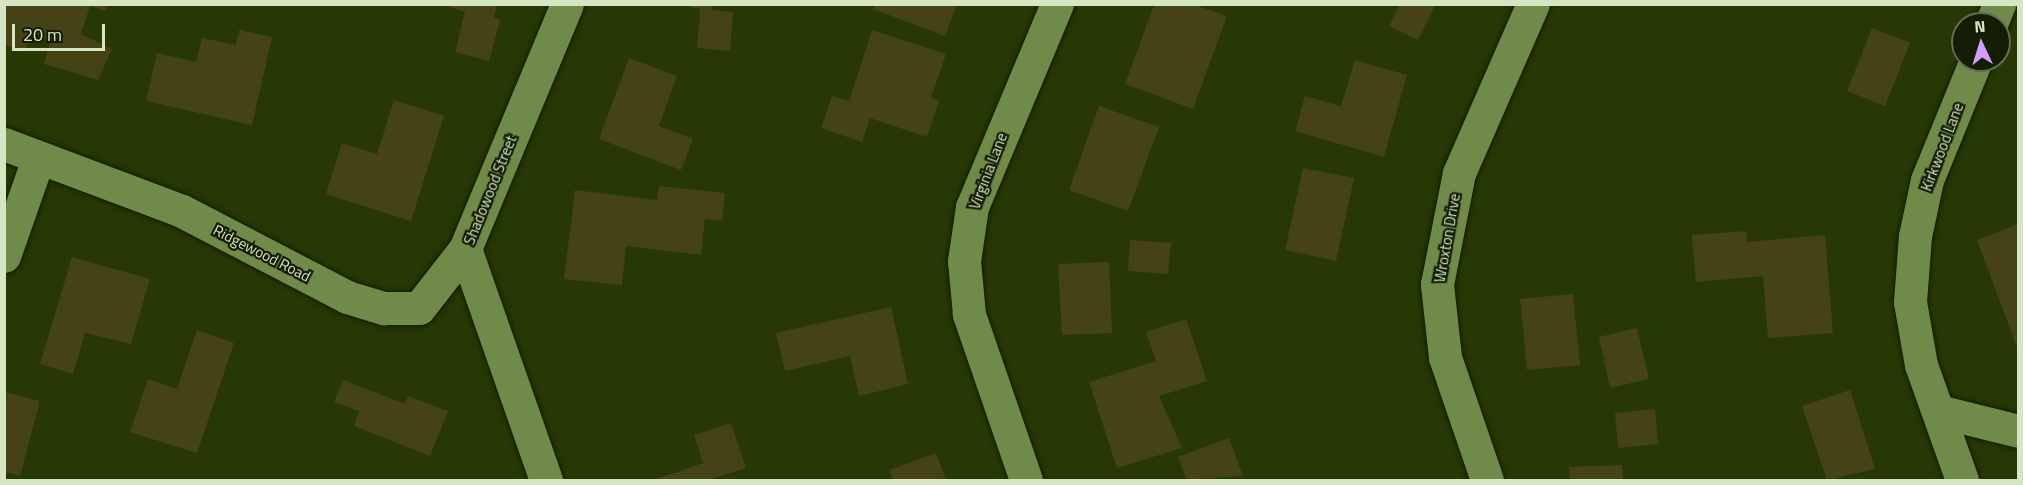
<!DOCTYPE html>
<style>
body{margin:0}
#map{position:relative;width:2023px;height:485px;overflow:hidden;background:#273805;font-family:"Titillium Web",sans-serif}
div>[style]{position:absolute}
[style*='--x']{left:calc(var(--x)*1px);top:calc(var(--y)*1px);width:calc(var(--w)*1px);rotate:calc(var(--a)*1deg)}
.building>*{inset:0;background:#454316}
.roads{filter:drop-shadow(0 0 2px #121e00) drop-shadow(0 0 2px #121e00)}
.minor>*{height:33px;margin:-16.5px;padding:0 16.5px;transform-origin:16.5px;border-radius:16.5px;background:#708a4a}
span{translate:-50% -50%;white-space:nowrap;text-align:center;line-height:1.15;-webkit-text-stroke:4.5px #131d04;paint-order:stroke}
.street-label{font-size:15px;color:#d6e6c4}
.frame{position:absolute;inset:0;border:6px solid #d6e6c4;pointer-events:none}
.north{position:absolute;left:1951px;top:12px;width:60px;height:60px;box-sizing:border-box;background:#131d04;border:2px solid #616d51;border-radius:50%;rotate:356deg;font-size:16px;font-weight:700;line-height:24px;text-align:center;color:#d6e6c4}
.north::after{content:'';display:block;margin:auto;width:21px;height:27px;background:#d09dff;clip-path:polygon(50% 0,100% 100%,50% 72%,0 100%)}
.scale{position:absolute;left:12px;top:24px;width:93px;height:27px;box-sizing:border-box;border:3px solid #d6e6c4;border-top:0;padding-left:8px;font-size:18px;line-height:21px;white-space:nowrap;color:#d6e6c4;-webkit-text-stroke:4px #131d04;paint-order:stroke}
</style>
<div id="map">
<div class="building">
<i style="clip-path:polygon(4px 4px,108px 4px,106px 11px,90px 6px,81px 34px,112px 49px,98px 80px,44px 64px,50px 42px,35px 33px,23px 52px,4px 44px)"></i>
<i style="clip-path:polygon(440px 4px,497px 4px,494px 18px,500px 20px,489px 61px,455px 52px,465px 12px)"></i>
<i style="clip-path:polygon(674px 4px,713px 4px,712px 10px,733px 12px,730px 51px,697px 48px,700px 9px)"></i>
<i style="clip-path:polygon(875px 4px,957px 4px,945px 36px,873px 9px)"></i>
<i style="clip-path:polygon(1400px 4px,1436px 4px,1418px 40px,1389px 26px)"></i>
<i style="clip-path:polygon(1154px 5px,1195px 5px,1227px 16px,1193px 109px,1125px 84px)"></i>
<i style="clip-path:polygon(1872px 28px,1910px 43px,1885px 106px,1847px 91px)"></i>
<i style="clip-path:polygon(239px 30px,272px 37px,252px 125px,146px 101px,157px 53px,196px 62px,202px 38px,236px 45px)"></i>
<i style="clip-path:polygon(872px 30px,946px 54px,931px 98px,939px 101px,927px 137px,870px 118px,862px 142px,821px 128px,832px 96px,849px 101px)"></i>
<i style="clip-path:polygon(629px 58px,677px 76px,659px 126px,693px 139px,681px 170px,599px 139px)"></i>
<i style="clip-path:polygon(1355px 60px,1407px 75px,1384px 157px,1295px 131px,1305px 96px,1341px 106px)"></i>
<i style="clip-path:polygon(394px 100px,444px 116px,411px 221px,326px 194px,342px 143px,377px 154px)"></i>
<i style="clip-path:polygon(1099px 106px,1159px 127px,1128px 211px,1069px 190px)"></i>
<i style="clip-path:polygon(1303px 168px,1354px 178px,1336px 261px,1285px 250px)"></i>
<i style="clip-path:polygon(659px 186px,725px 193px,722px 221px,705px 219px,701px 255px,626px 246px,622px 285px,564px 279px,575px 190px,657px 200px)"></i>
<i style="clip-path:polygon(2018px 224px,2018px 350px,1977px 240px)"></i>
<i style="clip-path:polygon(1746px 231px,1747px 242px,1825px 235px,1833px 333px,1768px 338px,1763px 276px,1696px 282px,1692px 235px)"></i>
<i style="clip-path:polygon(1130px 240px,1171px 243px,1168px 274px,1128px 271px)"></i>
<i style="clip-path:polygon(72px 257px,150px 279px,131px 344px,85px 333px,73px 374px,40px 364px)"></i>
<i style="clip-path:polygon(1109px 262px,1112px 333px,1062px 335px,1058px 264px)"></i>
<i style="clip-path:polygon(1573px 294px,1580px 365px,1527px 370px,1520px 299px)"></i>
<i style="clip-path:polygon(891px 307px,908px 384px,859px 396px,850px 356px,785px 371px,776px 333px)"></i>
<i style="clip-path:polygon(1186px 319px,1207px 381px,1159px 396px,1182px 448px,1117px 468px,1089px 382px,1156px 361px,1146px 332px)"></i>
<i style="clip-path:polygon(1637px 328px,1649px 379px,1610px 388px,1599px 337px)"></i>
<i style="clip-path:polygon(197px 330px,234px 343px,197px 453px,130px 432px,148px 379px,177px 389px)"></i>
<i style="clip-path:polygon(343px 380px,405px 404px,408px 396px,448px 411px,430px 456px,354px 426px,359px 411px,334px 402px)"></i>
<i style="clip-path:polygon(1850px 390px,1875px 469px,1827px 480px,1802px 406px)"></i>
<i style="clip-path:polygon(5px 392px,40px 401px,20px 476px,5px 472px)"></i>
<i style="clip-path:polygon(1655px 409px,1658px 444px,1618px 448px,1615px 413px)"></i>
<i style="clip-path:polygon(731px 423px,746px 468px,708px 480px,653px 480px,703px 463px,694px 435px)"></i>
<i style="clip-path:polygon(1229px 438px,1243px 476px,1187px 480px,1178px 457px)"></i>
<i style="clip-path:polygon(936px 453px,946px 480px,893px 480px,889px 470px)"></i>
<i style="clip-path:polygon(1622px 465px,1623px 480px,1570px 480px,1569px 467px)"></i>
</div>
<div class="roads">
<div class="minor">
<i style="--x:1991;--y:24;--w:22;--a:-68"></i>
<i style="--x:4;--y:144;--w:190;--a:20.6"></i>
<i style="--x:182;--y:211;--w:186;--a:27.5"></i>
<i style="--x:347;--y:297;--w:39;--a:17"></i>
<i style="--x:384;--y:308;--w:35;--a:0"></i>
<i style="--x:419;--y:308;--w:75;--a:-52.1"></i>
<i style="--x:4;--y:256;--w:103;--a:-70.7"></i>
<i style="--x:1938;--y:411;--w:82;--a:14"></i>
<i style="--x:546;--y:480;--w:245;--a:-109.3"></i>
<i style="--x:465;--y:249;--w:265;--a:-67.4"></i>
<i style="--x:1026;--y:480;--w:176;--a:-109"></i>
<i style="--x:969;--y:314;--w:53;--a:-95.4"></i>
<i style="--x:964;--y:261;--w:55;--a:-81.6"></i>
<i style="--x:972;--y:207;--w:220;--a:-67.3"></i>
<i style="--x:1487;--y:480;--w:130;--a:-108.9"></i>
<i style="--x:1445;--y:357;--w:73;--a:-96.3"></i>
<i style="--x:1437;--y:284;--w:113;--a:-78.8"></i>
<i style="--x:1459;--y:173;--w:184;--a:-66.4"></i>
<i style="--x:1962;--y:480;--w:122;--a:-109.6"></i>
<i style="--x:1921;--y:365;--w:64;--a:-99.9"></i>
<i style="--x:1910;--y:302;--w:66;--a:-85.7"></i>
<i style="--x:1915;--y:236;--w:57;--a:-77.9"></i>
<i style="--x:1927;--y:180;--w:130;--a:-67.8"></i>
</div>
</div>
<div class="street-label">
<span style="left:1942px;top:147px;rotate:-69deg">Kirkwood Lane</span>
<span style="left:988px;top:171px;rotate:-69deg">Virginia Lane</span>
<span style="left:490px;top:190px;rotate:-68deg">Shadowood Street</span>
<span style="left:1447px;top:238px;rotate:-80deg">Wroxton Drive</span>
<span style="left:262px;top:253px;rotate:27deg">Ridgewood Road</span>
</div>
<div class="frame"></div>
<div class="north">N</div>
<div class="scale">20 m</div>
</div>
